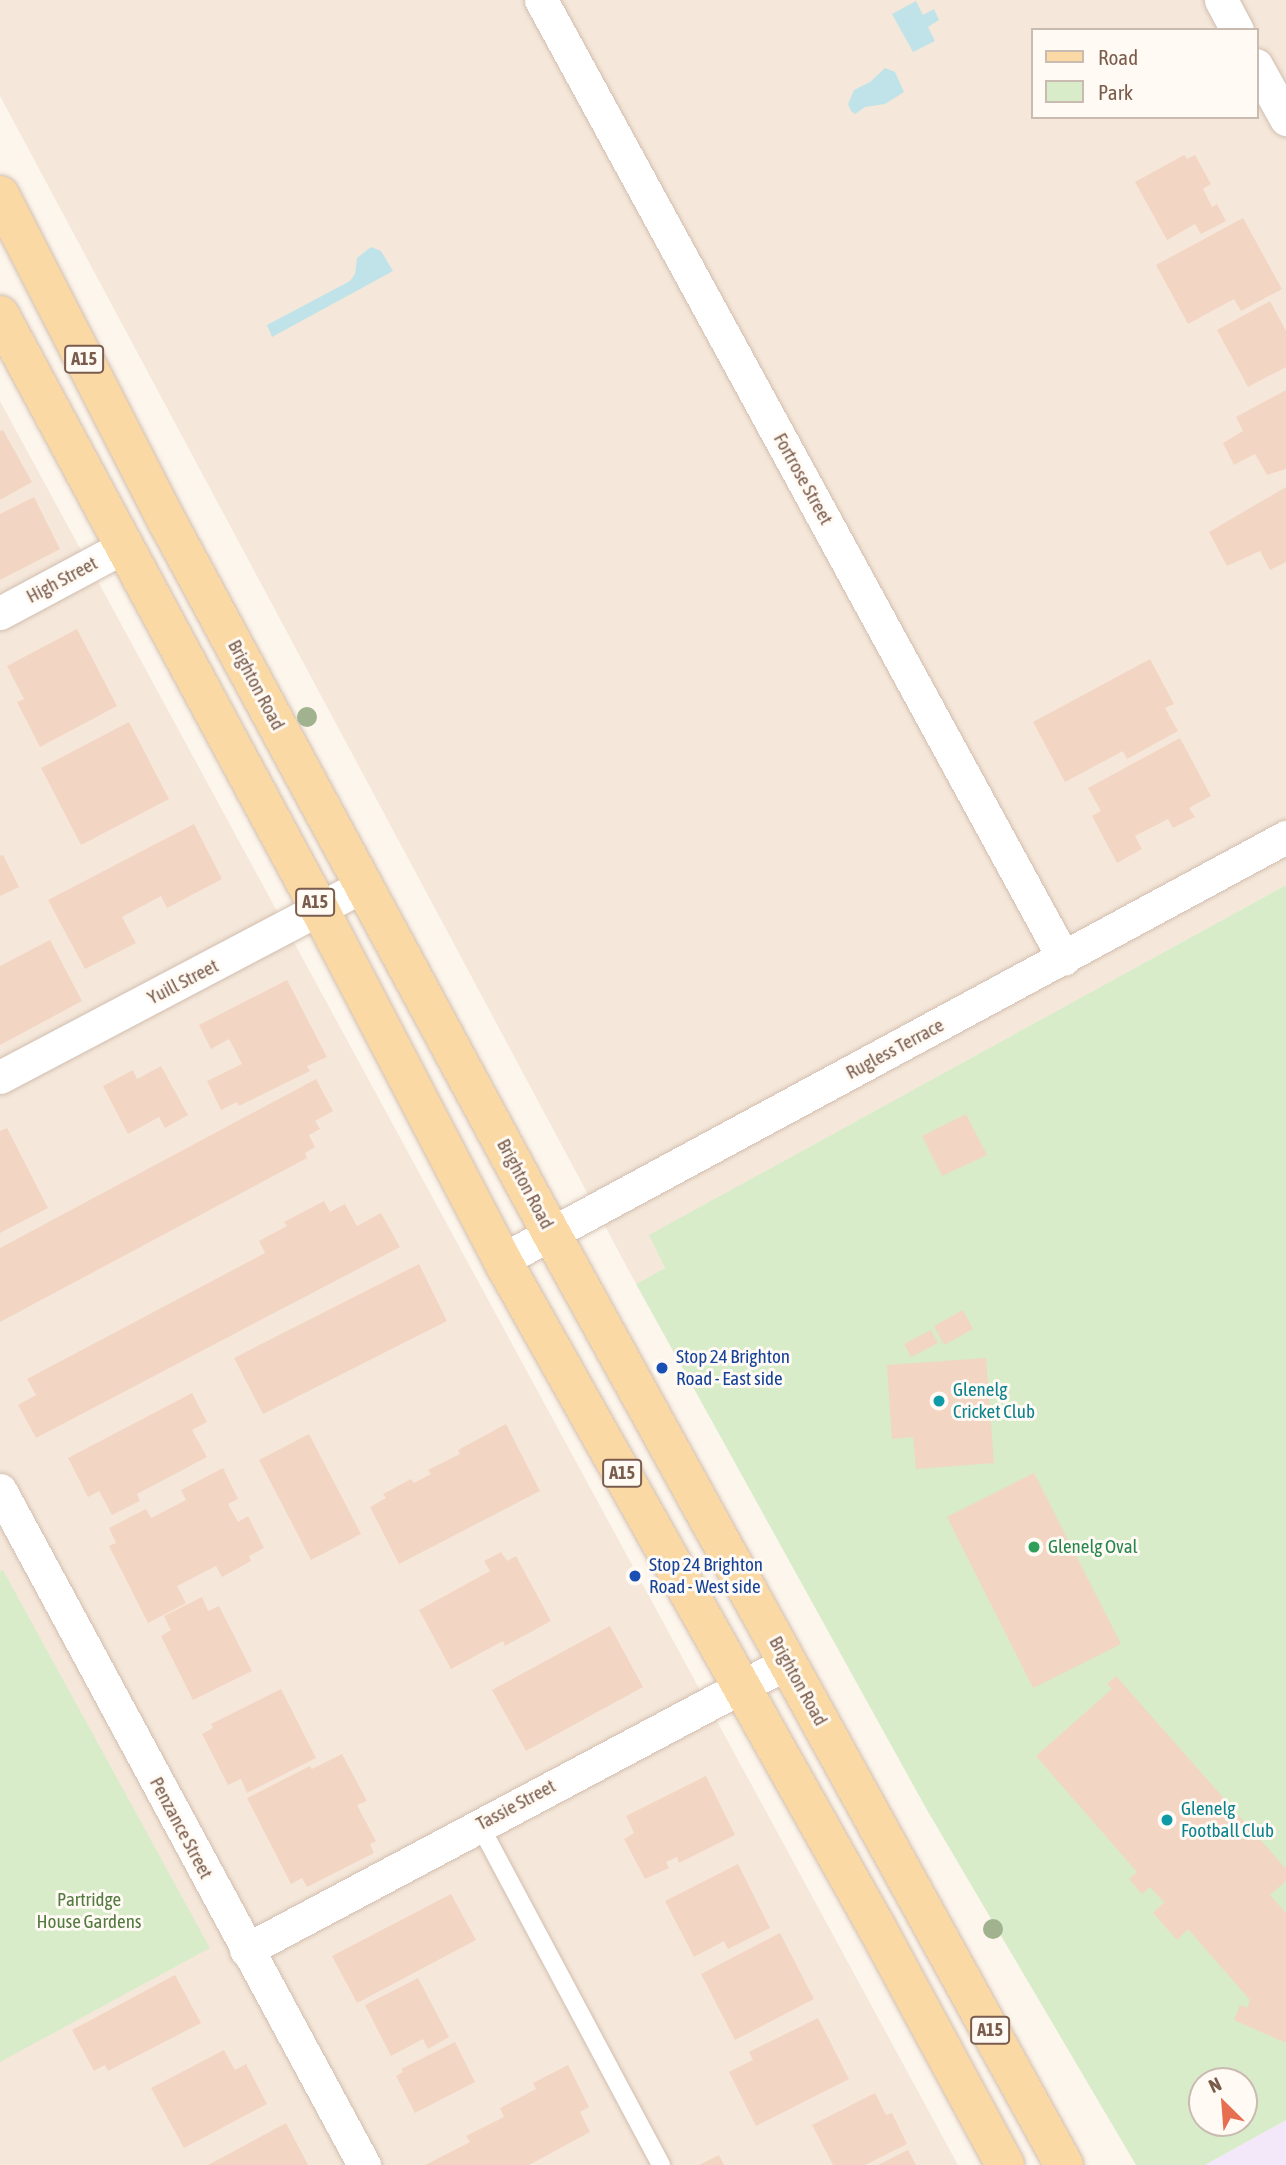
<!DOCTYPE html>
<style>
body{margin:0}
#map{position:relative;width:1286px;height:2165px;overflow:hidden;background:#fdf6ec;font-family:"Asap Condensed",sans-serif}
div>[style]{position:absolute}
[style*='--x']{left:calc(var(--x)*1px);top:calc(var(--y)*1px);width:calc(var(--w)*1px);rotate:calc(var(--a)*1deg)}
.residential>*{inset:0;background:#f5e8da}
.education>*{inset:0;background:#f3e8fa}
.green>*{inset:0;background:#d8ecc9}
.water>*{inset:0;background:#bfe3e8}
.building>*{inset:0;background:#f3d5c3}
.roads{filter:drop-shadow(0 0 2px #d1beb0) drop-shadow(0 0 2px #d1beb0)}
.lane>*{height:18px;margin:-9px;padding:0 9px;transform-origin:9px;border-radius:9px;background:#fff}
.street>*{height:33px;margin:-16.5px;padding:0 16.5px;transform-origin:16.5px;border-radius:16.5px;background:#fff}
.primary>*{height:38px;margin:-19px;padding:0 19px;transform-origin:19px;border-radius:19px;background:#fbd9a5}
.trees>*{width:20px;height:20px;margin:-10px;border-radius:50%;background:#a0b28e}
.dots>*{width:19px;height:19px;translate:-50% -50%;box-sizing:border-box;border:4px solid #fffaf3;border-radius:50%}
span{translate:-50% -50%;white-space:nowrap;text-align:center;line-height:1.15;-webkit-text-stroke:6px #fffaf3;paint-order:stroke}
.shield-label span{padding:2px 5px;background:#fffaf3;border:2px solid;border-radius:5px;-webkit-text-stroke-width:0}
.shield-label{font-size:18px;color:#7a5c4d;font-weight:700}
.street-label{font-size:19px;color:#7a5c4d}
.transit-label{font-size:19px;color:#164399}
.left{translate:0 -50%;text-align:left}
.culture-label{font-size:19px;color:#0d838f}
.leisure-label{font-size:19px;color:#27864d}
.park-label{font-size:19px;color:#537a41}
.legend{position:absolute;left:1031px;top:28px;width:228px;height:91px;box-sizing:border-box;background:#fffaf3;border:2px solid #cabbb1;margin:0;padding:9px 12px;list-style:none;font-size:21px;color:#7a5c4d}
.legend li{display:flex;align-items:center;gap:14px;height:35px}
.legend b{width:35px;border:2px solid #cabbb1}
.north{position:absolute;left:1188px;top:2067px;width:70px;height:70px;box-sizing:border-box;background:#fffaf3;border:2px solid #cabbb1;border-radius:50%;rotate:335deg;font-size:19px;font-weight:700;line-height:28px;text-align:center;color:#7a5c4d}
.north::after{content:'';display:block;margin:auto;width:24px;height:32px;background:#e76f51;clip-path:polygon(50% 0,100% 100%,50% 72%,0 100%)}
</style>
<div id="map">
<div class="residential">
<i style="clip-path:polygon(evenodd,0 0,1286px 0,1286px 885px,650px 1235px,665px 1268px,636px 1284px,0 96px,0 0,1032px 30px,1256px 30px,1256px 117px,1032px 117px,1032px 30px)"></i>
<i style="clip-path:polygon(0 401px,958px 2165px,0 2165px)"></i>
</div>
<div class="education">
<i style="clip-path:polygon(1286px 2120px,1286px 2165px,1205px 2165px)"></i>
</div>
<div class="green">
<i style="clip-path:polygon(evenodd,1286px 885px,1286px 2120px,1205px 2165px,1136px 2165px,927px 1810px,636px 1284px,665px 1268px,649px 1235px,1286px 885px,1202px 2081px,1244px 2081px,1244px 2123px,1202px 2123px,1202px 2081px)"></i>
<i style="clip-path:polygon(3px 1570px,210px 1948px,0 2062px,0 1571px)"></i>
</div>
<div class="water">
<i style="clip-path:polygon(916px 1px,923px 15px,934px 9px,939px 20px,928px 27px,935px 41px,913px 52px,892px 14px)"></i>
<i style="clip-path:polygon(885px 68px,895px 72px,904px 92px,885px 104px,865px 107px,855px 114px,851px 111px,848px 104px,854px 90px,870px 82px)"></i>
<i style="clip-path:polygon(371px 247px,381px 251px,393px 271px,272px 337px,267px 325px,350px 281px,355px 274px,357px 258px)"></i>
</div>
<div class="building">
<i style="clip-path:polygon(1184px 155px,1187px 159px,1195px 155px,1211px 184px,1203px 189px,1212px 207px,1217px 204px,1226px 221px,1201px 234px,1195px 224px,1167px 240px,1135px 182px)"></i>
<i style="clip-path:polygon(1243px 218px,1282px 289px,1241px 311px,1234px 299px,1188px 324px,1156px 265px)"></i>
<i style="clip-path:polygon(1270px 301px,1286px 331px,1286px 367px,1248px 387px,1217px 330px)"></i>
<i style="clip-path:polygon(1286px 390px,1286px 469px,1267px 475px,1255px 454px,1234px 465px,1223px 443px,1243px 431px,1236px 417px)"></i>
<i style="clip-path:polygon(3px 430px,32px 482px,0 500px,0 431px)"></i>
<i style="clip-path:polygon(1286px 487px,1286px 562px,1270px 570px,1260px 551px,1227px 566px,1209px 532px)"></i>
<i style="clip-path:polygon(34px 497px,60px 549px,0 580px,0 514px)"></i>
<i style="clip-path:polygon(77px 629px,117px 706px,40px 747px,17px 702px,24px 699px,7px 666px)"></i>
<i style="clip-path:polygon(1150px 659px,1174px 704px,1165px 708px,1178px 731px,1127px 759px,1123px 751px,1065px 782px,1033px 722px)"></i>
<i style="clip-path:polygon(129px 722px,169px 799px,81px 845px,41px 768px)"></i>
<i style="clip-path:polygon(1180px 738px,1211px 796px,1189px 808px,1195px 817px,1173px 828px,1168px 819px,1135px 836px,1142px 849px,1117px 863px,1092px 816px,1101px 811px,1088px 788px)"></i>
<i style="clip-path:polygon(194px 824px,222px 879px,167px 908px,161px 896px,122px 917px,136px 943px,85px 969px,48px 900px)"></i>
<i style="clip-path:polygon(3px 855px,19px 887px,0 896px,0 856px)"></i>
<i style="clip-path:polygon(50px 940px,82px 1001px,0 1045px,0 966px)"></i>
<i style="clip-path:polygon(287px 980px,327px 1057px,307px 1066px,310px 1071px,239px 1106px,237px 1102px,221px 1110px,207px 1081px,242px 1064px,229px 1039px,211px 1049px,199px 1025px)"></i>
<i style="clip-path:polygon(161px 1066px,188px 1115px,165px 1128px,159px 1117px,128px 1134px,103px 1086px,133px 1070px,137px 1079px)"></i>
<i style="clip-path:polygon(316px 1079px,333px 1111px,315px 1121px,320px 1129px,309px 1135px,315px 1147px,305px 1153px,307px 1158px,0 1322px,0 1248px)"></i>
<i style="clip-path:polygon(966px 1114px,987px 1155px,942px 1176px,922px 1136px)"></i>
<i style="clip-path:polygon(7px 1128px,48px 1208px,0 1233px,0 1131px)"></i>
<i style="clip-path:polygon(324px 1201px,330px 1212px,345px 1204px,357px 1226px,381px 1213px,400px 1247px,36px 1438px,18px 1405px,36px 1395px,27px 1379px,265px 1253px,259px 1241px,287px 1226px,284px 1222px)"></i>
<i style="clip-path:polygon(419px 1264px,447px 1321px,263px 1414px,234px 1358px)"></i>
<i style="clip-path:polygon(963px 1310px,973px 1329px,944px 1345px,934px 1326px)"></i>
<i style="clip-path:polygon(931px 1330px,938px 1343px,911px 1357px,904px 1344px)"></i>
<i style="clip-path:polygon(986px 1358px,994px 1463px,916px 1469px,913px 1437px,892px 1439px,887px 1365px)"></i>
<i style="clip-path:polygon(192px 1393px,207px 1422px,192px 1430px,207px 1457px,137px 1494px,140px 1501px,112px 1515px,99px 1491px,88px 1497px,68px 1458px)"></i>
<i style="clip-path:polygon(506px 1424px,540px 1491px,399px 1564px,370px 1507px,386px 1498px,383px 1494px,411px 1479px,414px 1483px,431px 1474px,428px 1470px,460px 1454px,458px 1450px)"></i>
<i style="clip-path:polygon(309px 1434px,361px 1534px,311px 1560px,259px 1460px)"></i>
<i style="clip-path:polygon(223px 1468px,238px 1499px,228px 1504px,238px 1522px,248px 1516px,264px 1548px,249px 1556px,251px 1561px,222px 1577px,216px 1566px,177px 1586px,186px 1603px,148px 1623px,109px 1546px,116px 1543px,109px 1528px,146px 1509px,151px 1518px,186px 1500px,181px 1490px)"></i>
<i style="clip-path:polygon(1034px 1473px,1121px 1644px,1033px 1688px,947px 1517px)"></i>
<i style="clip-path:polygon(501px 1552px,507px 1561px,516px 1556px,551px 1621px,505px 1646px,503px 1641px,451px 1669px,419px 1610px,490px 1571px,484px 1561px)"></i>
<i style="clip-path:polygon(202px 1597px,208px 1611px,219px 1606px,252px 1671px,193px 1700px,161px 1636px,171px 1630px,164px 1616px)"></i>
<i style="clip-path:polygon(610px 1626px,643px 1687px,526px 1751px,492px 1690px)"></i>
<i style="clip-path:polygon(1116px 1676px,1286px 1869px,1286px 1881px,1270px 1895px,1286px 1913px,1286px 2043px,1234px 2020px,1240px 2005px,1247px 2008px,1250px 2000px,1188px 1929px,1177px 1940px,1153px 1913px,1164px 1902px,1150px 1887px,1142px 1894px,1129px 1879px,1137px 1872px,1036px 1756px,1112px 1689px,1107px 1684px)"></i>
<i style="clip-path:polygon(281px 1689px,316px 1758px,247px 1793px,241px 1779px,228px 1785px,202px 1734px,213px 1728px,211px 1724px)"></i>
<i style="clip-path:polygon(342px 1754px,367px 1801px,357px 1805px,376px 1841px,370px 1844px,374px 1853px,307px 1887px,302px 1878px,291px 1884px,247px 1798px,310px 1766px,312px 1769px)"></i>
<i style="clip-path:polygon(706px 1776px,735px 1835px,679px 1863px,677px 1857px,666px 1862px,669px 1868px,645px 1879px,624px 1839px,634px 1833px,626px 1816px)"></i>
<i style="clip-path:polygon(738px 1864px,770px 1928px,728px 1949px,724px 1941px,694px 1957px,665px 1901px)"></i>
<i style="clip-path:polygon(451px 1894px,476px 1940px,357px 2003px,332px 1956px)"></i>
<i style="clip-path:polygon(780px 1933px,814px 1999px,735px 2040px,701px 1974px)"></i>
<i style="clip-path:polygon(175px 1975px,201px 2023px,108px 2071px,105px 2065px,94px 2071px,72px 2030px)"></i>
<i style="clip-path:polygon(418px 1978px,449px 2037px,428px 2049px,423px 2039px,391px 2056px,365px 2005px)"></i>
<i style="clip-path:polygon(818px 2018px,849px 2079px,756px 2126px,729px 2072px,753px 2060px,749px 2052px)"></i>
<i style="clip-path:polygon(455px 2042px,475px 2082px,415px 2113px,396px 2076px,403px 2072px,401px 2069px)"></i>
<i style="clip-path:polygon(224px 2050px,235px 2070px,246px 2064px,267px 2104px,184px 2148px,151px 2088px)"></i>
<i style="clip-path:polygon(568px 2065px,589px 2107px,580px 2112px,590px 2132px,529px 2165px,425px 2165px,470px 2142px,466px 2136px,504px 2117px,500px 2108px,536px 2089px,533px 2083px)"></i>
<i style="clip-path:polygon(875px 2093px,886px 2115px,892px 2113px,907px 2144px,865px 2165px,833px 2165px,812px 2125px)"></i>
<i style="clip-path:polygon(286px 2123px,308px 2165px,208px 2165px)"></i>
<i style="clip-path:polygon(908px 2150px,916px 2165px,878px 2165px)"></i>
<i style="clip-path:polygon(719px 2155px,724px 2165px,699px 2165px)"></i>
</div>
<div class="roads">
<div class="lane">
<i style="--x:479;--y:1824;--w:387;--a:61.9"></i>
</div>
<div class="street">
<i style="--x:541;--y:0;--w:1092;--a:61.39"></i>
<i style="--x:1221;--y:0;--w:34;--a:62"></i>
<i style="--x:1256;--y:65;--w:62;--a:60.9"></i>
<i style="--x:0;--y:613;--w:140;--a:-28.2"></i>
<i style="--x:0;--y:1077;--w:412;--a:-27.8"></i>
<i style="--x:502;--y:1260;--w:891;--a:-28.35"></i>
<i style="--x:0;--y:1490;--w:767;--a:61.66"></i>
<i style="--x:246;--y:1950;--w:614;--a:-27.98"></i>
</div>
<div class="primary">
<i style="--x:0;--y:195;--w:369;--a:62.9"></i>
<i style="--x:168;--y:523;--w:807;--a:61.66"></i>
<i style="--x:551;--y:1233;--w:1064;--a:61.17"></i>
<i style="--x:0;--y:315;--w:676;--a:61.73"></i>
<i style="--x:320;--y:910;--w:394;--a:62.5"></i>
<i style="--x:502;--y:1260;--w:766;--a:60.69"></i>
<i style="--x:877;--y:1928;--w:269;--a:61.6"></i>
</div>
</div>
<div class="trees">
<i style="left:307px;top:717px"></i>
<i style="left:993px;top:1929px"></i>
</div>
<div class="dots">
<i style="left:662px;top:1368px;background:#1a4fb4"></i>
<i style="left:939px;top:1401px;background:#0f9aa8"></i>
<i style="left:1034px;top:1547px;background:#2e9e5b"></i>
<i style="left:635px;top:1576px;background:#1a4fb4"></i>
<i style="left:1167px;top:1820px;background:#0f9aa8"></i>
</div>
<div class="shield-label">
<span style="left:84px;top:359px">A15</span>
<span style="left:315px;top:902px">A15</span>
<span style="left:622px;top:1473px">A15</span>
<span style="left:990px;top:2030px">A15</span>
</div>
<div class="street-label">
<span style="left:803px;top:479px;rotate:61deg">Fortrose Street</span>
<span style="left:62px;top:580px;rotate:-28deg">High Street</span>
<span style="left:256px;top:685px;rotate:62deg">Brighton Road</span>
<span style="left:183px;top:982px;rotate:-27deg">Yuill Street</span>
<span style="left:895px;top:1049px;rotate:-28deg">Rugless Terrace</span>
<span style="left:525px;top:1184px;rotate:62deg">Brighton Road</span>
<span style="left:798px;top:1681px;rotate:61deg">Brighton Road</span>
<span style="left:516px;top:1805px;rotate:-28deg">Tassie Street</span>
<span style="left:181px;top:1828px;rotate:62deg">Penzance Street</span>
</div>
<div class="transit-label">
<span class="left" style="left:676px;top:1368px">Stop 24 Brighton<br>Road - East side</span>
<span class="left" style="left:649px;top:1576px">Stop 24 Brighton<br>Road - West side</span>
</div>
<div class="culture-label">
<span class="left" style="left:953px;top:1401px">Glenelg<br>Cricket Club</span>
<span class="left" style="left:1181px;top:1820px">Glenelg<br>Football Club</span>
</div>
<div class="leisure-label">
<span class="left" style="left:1048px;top:1547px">Glenelg Oval</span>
</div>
<div class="park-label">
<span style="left:89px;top:1911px">Partridge<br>House Gardens</span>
</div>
<ul class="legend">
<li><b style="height:9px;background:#fbd9a5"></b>Road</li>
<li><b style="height:19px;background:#d8ecc9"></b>Park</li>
</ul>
<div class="north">N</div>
</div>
